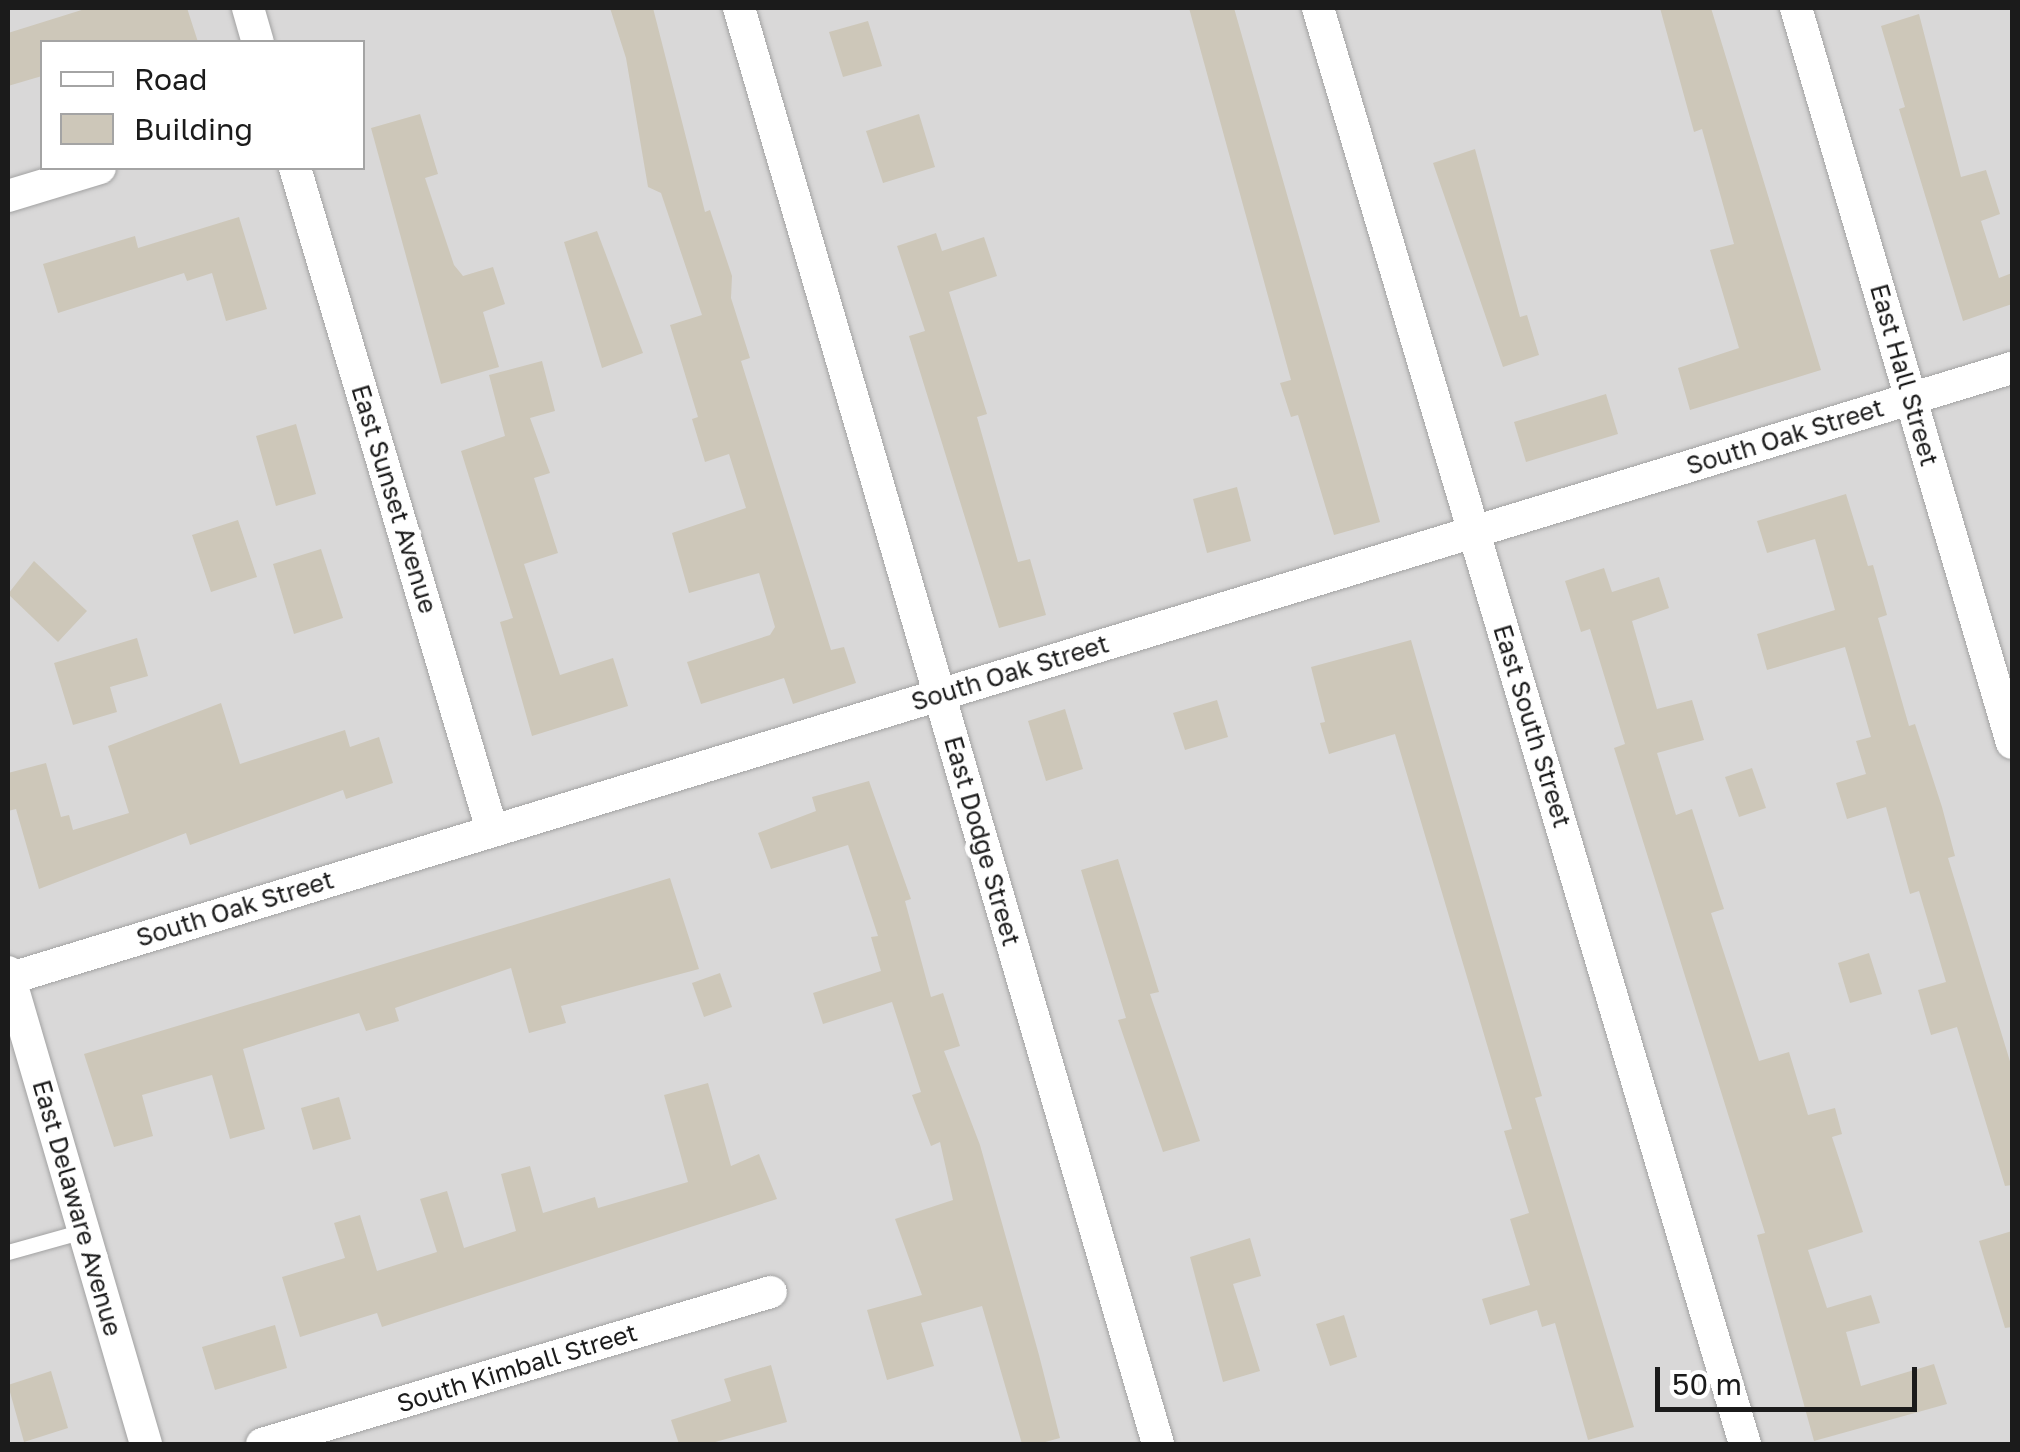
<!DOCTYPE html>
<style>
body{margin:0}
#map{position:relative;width:2020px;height:1452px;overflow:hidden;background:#edecdf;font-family:"Golos Text",sans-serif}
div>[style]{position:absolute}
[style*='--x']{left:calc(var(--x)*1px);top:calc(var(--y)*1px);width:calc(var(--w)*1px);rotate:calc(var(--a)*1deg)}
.residential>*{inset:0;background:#d9d8d8}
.building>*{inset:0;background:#cdc7b9}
.roads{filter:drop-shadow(0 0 2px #a2a2a2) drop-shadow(0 0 2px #a2a2a2)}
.lane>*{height:15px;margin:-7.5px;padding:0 7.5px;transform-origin:7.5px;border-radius:7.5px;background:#fff}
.street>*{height:32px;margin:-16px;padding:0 16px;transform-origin:16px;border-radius:16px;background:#fff}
span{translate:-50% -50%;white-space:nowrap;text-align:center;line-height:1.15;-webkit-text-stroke:10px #fff;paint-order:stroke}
.street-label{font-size:25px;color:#1b1b1b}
.frame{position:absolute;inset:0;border:10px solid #1b1b1b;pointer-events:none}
.legend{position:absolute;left:40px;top:40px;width:325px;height:130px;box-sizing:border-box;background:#fff;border:2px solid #a4a4a4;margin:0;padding:12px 18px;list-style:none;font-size:30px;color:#1b1b1b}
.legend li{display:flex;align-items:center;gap:20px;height:50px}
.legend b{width:50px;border:2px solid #a4a4a4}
.scale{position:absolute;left:1655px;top:1367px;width:262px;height:45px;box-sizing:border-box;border:5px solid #1b1b1b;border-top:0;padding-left:12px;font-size:30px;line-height:35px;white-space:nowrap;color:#1b1b1b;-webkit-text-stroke:8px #fff;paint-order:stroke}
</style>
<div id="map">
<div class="residential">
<i style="clip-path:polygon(evenodd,8px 8px,2012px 8px,2012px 1444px,8px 1444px,8px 8px,42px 42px,362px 42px,362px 168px,42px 168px,42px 42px)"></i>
</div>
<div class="building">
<i style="clip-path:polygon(88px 8px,187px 8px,198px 42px,42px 42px,42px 76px,8px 86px,8px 33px)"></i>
<i style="clip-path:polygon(610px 8px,653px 8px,705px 212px,710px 210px,732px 276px,731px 298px,750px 358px,741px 361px,831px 650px,844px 647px,856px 683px,793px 704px,784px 678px,701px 704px,687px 662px,770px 635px,775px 627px,759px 573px,689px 593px,672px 533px,746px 508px,729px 454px,705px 462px,692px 419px,698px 417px,670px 325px,702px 315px,661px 193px,648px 187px,626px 58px)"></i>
<i style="clip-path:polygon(1189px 8px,1234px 8px,1380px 522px,1334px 535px,1298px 415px,1291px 417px,1280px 383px,1291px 380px)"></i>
<i style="clip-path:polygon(1660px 8px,1711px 8px,1821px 370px,1690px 410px,1678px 368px,1739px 348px,1710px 250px,1734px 244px,1702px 129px,1694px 132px)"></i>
<i style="clip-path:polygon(1919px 14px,1961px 177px,1986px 170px,2000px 214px,1981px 221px,1999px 278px,2012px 273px,2012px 304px,1963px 321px,1899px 109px,1905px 107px,1881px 26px)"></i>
<i style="clip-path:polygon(868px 21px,882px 66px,843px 77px,829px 32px)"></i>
<i style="clip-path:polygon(420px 114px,438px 174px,425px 178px,454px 265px,463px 276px,493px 267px,505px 304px,483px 312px,499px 367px,441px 384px,371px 128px)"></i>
<i style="clip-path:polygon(919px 114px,935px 167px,883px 183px,866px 131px)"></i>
<i style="clip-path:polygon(1475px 149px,1520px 317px,1527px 315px,1539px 355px,1503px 367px,1433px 163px)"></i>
<i style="clip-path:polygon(239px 217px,267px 309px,226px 321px,212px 273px,187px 281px,184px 273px,58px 313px,43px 264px,135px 236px,138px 248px)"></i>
<i style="clip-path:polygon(597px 231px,643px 353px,602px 368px,564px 242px)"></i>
<i style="clip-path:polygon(936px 233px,942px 251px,984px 237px,997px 276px,949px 292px,987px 414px,977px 417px,1018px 562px,1030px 559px,1046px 615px,999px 628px,909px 336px,925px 331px,897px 246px)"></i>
<i style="clip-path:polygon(542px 361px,555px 411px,530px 418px,550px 473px,534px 478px,558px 553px,524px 564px,560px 675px,613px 658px,628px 706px,532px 736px,500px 622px,513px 618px,461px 451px,505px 436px,489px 375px)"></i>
<i style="clip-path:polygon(1606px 394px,1618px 434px,1526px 462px,1514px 422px)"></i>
<i style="clip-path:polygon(296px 424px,316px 494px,276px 506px,256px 436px)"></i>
<i style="clip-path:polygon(1237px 487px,1251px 541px,1207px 553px,1193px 499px)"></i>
<i style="clip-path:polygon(1846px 494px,1868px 566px,1873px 565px,1887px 615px,1878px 618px,1909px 726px,1915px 724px,1942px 807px,1955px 856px,1948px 858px,2012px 1068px,2012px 1185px,2005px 1186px,1957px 1027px,1931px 1035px,1918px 990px,1946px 982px,1919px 891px,1910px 894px,1886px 807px,1847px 819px,1836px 783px,1866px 774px,1856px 741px,1871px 737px,1845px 647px,1767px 670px,1757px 634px,1835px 610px,1815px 539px,1767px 553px,1757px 521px)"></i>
<i style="clip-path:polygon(238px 520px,257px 577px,211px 592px,192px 535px)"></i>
<i style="clip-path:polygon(321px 549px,343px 618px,294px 634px,273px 564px)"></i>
<i style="clip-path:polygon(34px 561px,87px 611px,58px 642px,8px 594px)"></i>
<i style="clip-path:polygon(1604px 568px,1612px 592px,1659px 577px,1669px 608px,1632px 621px,1657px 709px,1692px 700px,1704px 740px,1657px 753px,1676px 815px,1692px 809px,1724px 909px,1711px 913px,1759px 1061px,1789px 1052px,1808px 1115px,1835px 1108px,1842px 1134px,1832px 1137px,1863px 1232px,1808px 1250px,1827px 1308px,1871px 1295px,1880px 1323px,1846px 1332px,1861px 1386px,1934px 1364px,1947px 1404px,1814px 1441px,1757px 1235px,1765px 1233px,1614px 748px,1625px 744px,1590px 629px,1581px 632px,1565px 581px)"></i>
<i style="clip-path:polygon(137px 638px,148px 676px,110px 687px,117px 712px,73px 725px,54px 663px)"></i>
<i style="clip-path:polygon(1411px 640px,1542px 1096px,1535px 1098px,1634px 1427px,1588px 1440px,1555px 1323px,1542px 1327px,1537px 1310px,1490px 1325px,1482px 1299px,1530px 1285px,1510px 1219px,1529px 1213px,1504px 1131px,1512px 1129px,1395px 734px,1329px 754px,1320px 723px,1325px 722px,1311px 667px)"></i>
<i style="clip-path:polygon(1217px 700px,1228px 737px,1185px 750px,1173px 713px)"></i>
<i style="clip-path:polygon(221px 703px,240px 764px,345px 730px,350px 747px,379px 737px,393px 783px,346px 799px,343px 790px,190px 845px,186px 833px,39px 889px,16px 809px,8px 811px,8px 773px,46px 763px,61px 817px,69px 815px,73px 830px,129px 813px,108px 746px)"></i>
<i style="clip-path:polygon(1065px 709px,1083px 769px,1046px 781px,1028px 721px)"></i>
<i style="clip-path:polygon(1752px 768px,1766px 808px,1739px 817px,1725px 777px)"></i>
<i style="clip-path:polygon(869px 781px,911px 899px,905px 901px,931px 997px,943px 993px,960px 1046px,944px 1051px,980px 1145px,1039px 1355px,1060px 1438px,1038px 1444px,1022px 1444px,982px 1306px,921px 1323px,934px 1366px,887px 1380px,867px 1310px,922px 1295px,895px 1219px,953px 1200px,940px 1142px,931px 1146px,912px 1095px,921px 1092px,892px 1002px,823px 1024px,813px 993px,881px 971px,871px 937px,878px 936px,848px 845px,771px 869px,758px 833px,816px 811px,812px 797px)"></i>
<i style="clip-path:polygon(1118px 859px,1159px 992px,1150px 994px,1200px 1141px,1163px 1152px,1118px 1020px,1126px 1018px,1081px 870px)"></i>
<i style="clip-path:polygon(670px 878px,699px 969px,561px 1006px,566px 1023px,529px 1033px,511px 968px,395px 1008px,399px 1021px,366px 1031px,359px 1013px,243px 1049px,265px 1129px,230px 1139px,212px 1075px,142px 1095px,153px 1136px,114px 1147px,84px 1054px)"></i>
<i style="clip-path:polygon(1869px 953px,1882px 994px,1850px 1003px,1838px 963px)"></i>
<i style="clip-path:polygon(720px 973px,732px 1007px,704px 1017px,692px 983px)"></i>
<i style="clip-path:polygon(708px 1083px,731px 1166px,759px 1154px,777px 1199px,382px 1327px,377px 1313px,300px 1337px,282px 1277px,345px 1258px,334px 1223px,360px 1215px,377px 1271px,437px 1252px,420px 1199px,447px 1191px,464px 1248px,516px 1231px,501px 1174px,530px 1166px,543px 1213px,595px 1197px,598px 1208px,688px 1182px,664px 1095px)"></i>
<i style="clip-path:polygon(339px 1097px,351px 1139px,313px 1150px,301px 1108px)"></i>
<i style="clip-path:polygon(2012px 1231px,2012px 1327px,2005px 1328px,1979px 1241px)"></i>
<i style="clip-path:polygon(1250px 1238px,1261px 1276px,1233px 1284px,1260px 1371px,1223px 1382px,1190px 1257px)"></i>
<i style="clip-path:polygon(1344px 1315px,1357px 1357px,1330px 1366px,1316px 1324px)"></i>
<i style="clip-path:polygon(275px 1325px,287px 1368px,215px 1390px,202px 1347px)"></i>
<i style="clip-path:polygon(771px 1365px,787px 1422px,708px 1444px,679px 1444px,671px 1420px,731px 1401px,724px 1379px)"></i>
<i style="clip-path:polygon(51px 1371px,68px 1428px,24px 1442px,8px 1385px)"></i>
</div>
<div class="roads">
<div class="lane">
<i style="--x:8;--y:1252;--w:78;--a:-15.6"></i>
</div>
<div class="street">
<i style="--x:248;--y:8;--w:35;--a:74"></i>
<i style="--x:739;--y:8;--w:1496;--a:73.73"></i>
<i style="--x:1318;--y:8;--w:1498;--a:73.44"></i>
<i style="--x:1796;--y:8;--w:766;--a:73.62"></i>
<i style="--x:295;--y:168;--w:691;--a:73.43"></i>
<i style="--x:8;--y:196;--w:96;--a:-16.9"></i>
<i style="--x:8;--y:972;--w:492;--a:73.7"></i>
<i style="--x:8;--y:979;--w:2095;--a:-16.96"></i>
<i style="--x:262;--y:1444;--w:531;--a:-16.63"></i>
</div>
</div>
<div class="street-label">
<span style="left:1904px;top:375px;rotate:74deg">East Hall Street</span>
<span style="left:1785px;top:437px;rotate:-17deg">South Oak Street</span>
<span style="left:394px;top:499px;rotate:73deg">East Sunset Avenue</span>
<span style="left:1010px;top:673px;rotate:-17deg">South Oak Street</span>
<span style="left:1532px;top:726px;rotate:73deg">East South Street</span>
<span style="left:982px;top:841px;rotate:74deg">East Dodge Street</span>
<span style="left:235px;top:909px;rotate:-17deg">South Oak Street</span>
<span style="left:77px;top:1208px;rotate:74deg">East Delaware Avenue</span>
<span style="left:517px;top:1368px;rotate:-17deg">South Kimball Street</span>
</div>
<div class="frame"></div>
<ul class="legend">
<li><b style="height:12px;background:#fff"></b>Road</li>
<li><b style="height:28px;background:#cdc7b9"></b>Building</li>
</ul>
<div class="scale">50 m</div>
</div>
